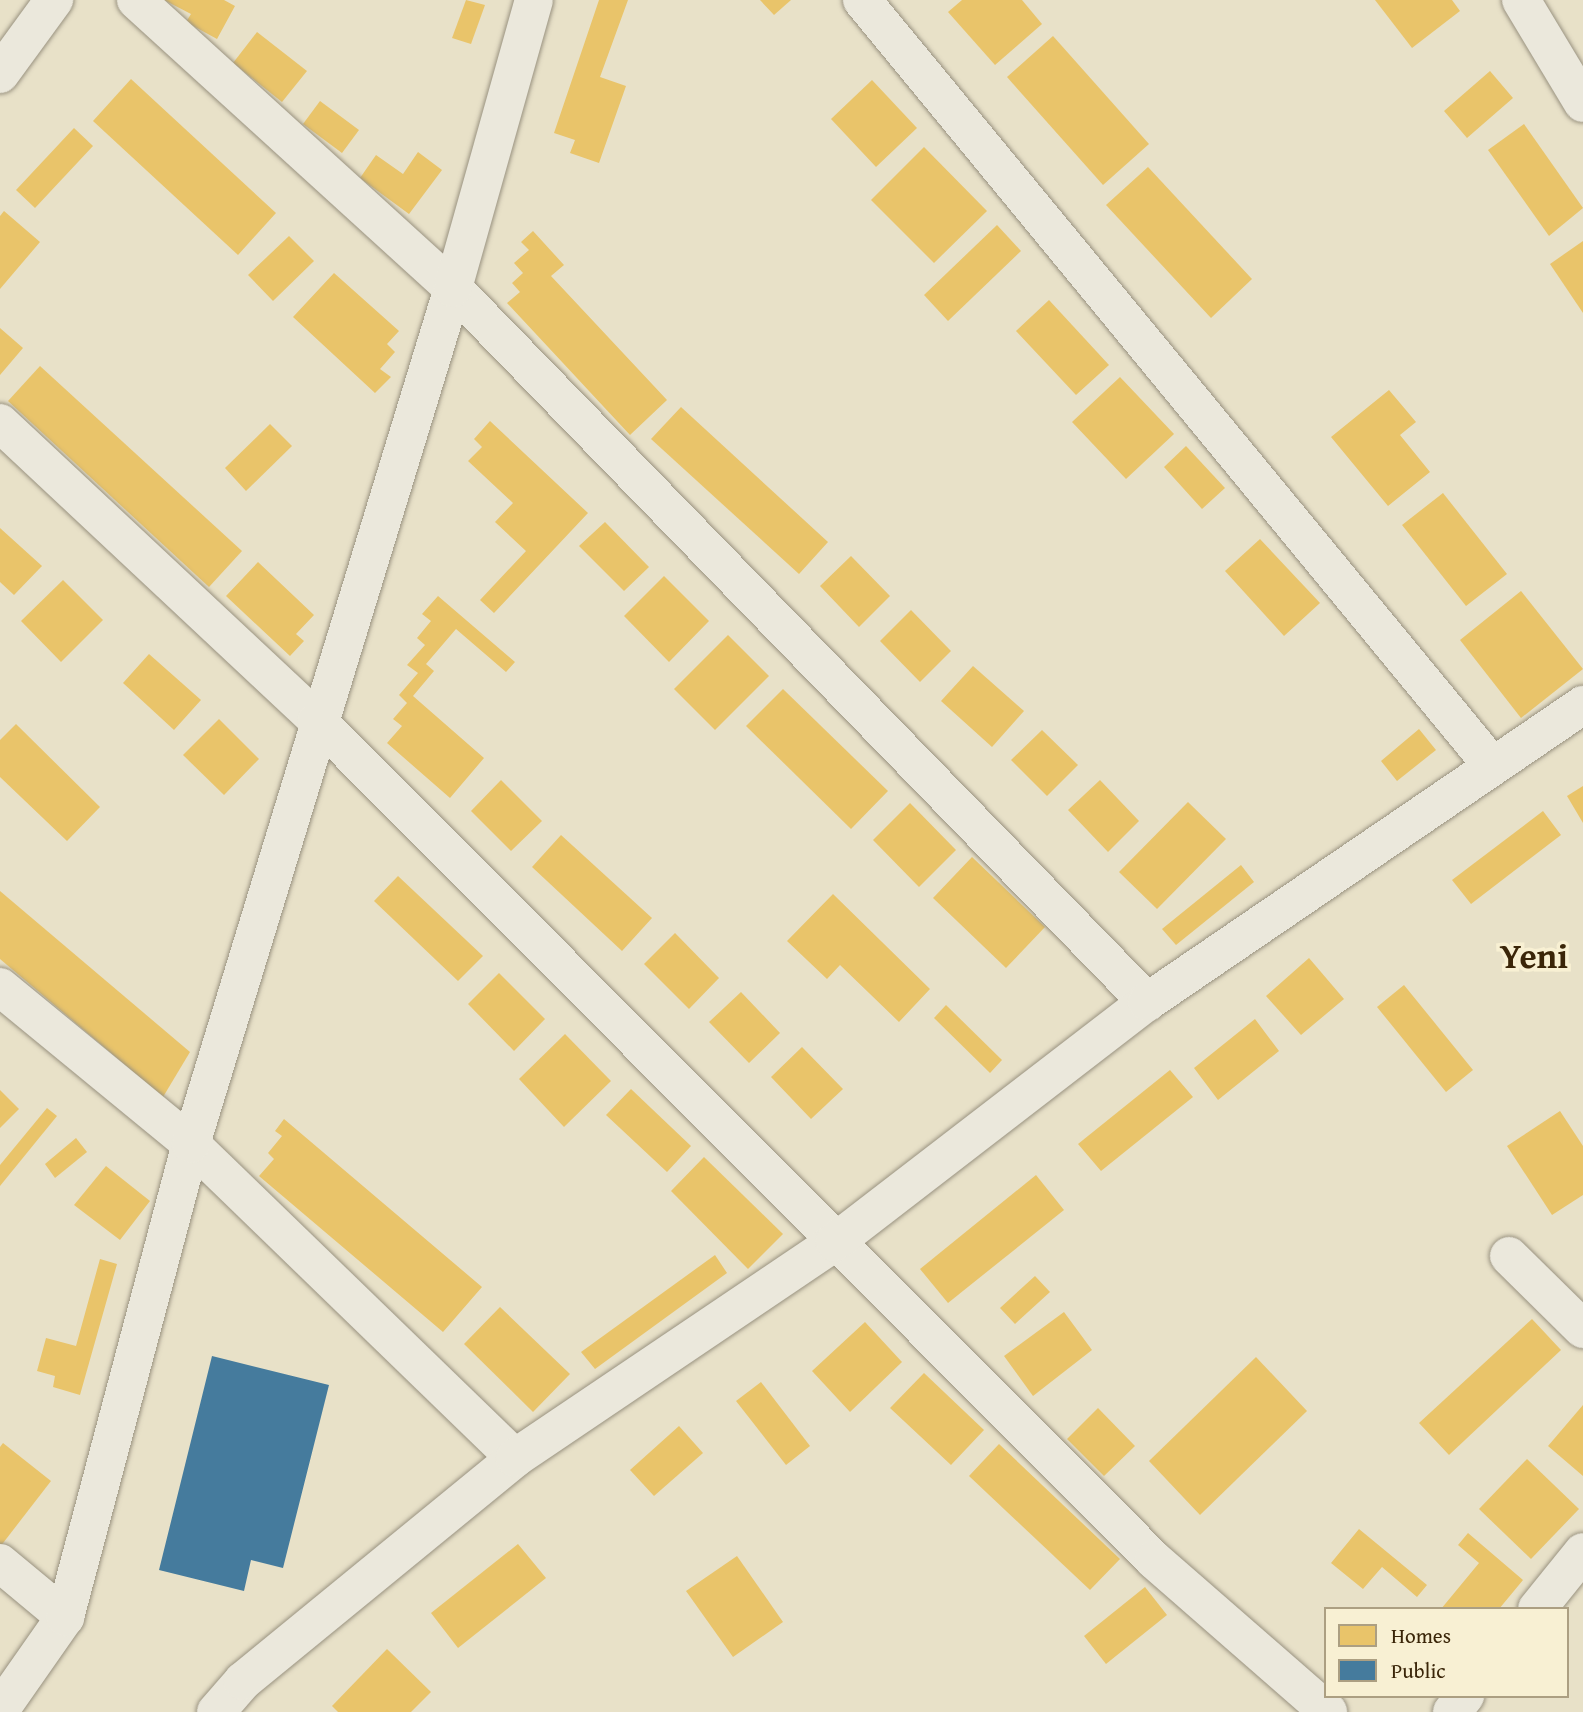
<!DOCTYPE html>
<style>
body{margin:0}
#map{position:relative;width:1583px;height:1712px;overflow:hidden;background:#e8e1c8;font-family:"Gentium Book Plus",serif}
div>[style]{position:absolute}
[style*='--x']{left:calc(var(--x)*1px);top:calc(var(--y)*1px);width:calc(var(--w)*1px);rotate:calc(var(--a)*1deg)}
.homes>*{inset:0;background:#e9c46a}
.public>*{inset:0;background:#457b9d}
.roads{filter:drop-shadow(0 0 2px #999280) drop-shadow(0 0 2px #999280)}
.minor>*{height:38px;margin:-19px;padding:0 19px;transform-origin:19px;border-radius:19px;background:#ebe8dc}
span{translate:-50% -50%;white-space:nowrap;text-align:center;line-height:1.15;-webkit-text-stroke:7px #f8f0d3;paint-order:stroke}
.district-label{font-size:35px;color:#3a2508;font-weight:700}
.legend{position:absolute;left:1324px;top:1607px;width:245px;height:91px;box-sizing:border-box;background:#f8f0d3;border:2px solid #ac9f82;margin:0;padding:9px 12px;list-style:none;font-size:21px;color:#3a2508}
.legend li{display:flex;align-items:center;gap:14px;height:35px}
.legend b{width:35px;border:2px solid #ac9f82}
</style>
<div id="map">
<div class="homes">
<i style="clip-path:polygon(164px 0,224px 0,235px 6px,217px 39px,186px 22px,191px 14px)"></i>
<i style="clip-path:polygon(466px 0,485px 5px,471px 44px,452px 38px)"></i>
<i style="clip-path:polygon(599px 0,628px 0,600px 77px,626px 86px,599px 163px,570px 153px,575px 140px,554px 133px)"></i>
<i style="clip-path:polygon(760px 0,791px 0,774px 15px)"></i>
<i style="clip-path:polygon(962px 0,1022px 0,1042px 24px,995px 65px,948px 12px)"></i>
<i style="clip-path:polygon(1375px 0,1452px 0,1460px 11px,1412px 48px)"></i>
<i style="clip-path:polygon(257px 32px,307px 71px,282px 102px,233px 63px)"></i>
<i style="clip-path:polygon(1053px 36px,1149px 144px,1103px 185px,1007px 77px)"></i>
<i style="clip-path:polygon(1490px 71px,1513px 98px,1467px 138px,1444px 111px)"></i>
<i style="clip-path:polygon(131px 79px,276px 213px,238px 255px,93px 121px)"></i>
<i style="clip-path:polygon(872px 80px,917px 128px,876px 167px,831px 119px)"></i>
<i style="clip-path:polygon(320px 101px,359px 130px,342px 153px,303px 124px)"></i>
<i style="clip-path:polygon(1524px 124px,1583px 208px,1549px 236px,1488px 150px)"></i>
<i style="clip-path:polygon(74px 128px,93px 146px,35px 208px,16px 190px)"></i>
<i style="clip-path:polygon(924px 147px,987px 211px,934px 263px,871px 200px)"></i>
<i style="clip-path:polygon(418px 152px,442px 170px,409px 214px,360px 178px,376px 155px,403px 174px)"></i>
<i style="clip-path:polygon(1148px 167px,1252px 279px,1211px 318px,1106px 205px)"></i>
<i style="clip-path:polygon(4px 211px,40px 242px,0 289px,0 216px)"></i>
<i style="clip-path:polygon(997px 225px,1021px 251px,948px 321px,924px 295px)"></i>
<i style="clip-path:polygon(533px 231px,564px 265px,551px 276px,667px 400px,630px 435px,507px 303px,520px 292px,512px 283px,523px 273px,514px 263px,529px 250px,521px 242px)"></i>
<i style="clip-path:polygon(289px 236px,314px 261px,273px 301px,248px 275px)"></i>
<i style="clip-path:polygon(1583px 241px,1583px 313px,1550px 264px)"></i>
<i style="clip-path:polygon(334px 273px,399px 331px,387px 344px,395px 352px,380px 369px,391px 377px,375px 393px,293px 317px)"></i>
<i style="clip-path:polygon(1049px 300px,1109px 365px,1076px 395px,1016px 331px)"></i>
<i style="clip-path:polygon(0 328px,23px 348px,0 375px)"></i>
<i style="clip-path:polygon(40px 366px,242px 551px,209px 587px,8px 401px)"></i>
<i style="clip-path:polygon(1120px 377px,1174px 434px,1126px 479px,1072px 422px)"></i>
<i style="clip-path:polygon(1389px 390px,1416px 422px,1400px 435px,1430px 472px,1388px 506px,1331px 437px)"></i>
<i style="clip-path:polygon(681px 407px,828px 542px,799px 574px,651px 439px)"></i>
<i style="clip-path:polygon(490px 421px,588px 513px,494px 613px,480px 600px,526px 551px,495px 522px,513px 503px,468px 461px,482px 447px,474px 439px)"></i>
<i style="clip-path:polygon(270px 424px,292px 446px,246px 491px,225px 468px)"></i>
<i style="clip-path:polygon(1186px 446px,1225px 488px,1202px 509px,1164px 467px)"></i>
<i style="clip-path:polygon(1443px 493px,1507px 574px,1466px 606px,1402px 525px)"></i>
<i style="clip-path:polygon(605px 522px,649px 567px,624px 591px,579px 546px)"></i>
<i style="clip-path:polygon(0 528px,42px 566px,14px 595px,0 582px)"></i>
<i style="clip-path:polygon(1260px 539px,1320px 603px,1284px 636px,1225px 571px)"></i>
<i style="clip-path:polygon(851px 556px,890px 596px,859px 627px,820px 586px)"></i>
<i style="clip-path:polygon(258px 562px,314px 615px,296px 634px,304px 641px,290px 656px,226px 596px)"></i>
<i style="clip-path:polygon(664px 576px,709px 621px,669px 662px,624px 616px)"></i>
<i style="clip-path:polygon(63px 580px,103px 620px,61px 662px,21px 621px)"></i>
<i style="clip-path:polygon(1521px 591px,1583px 669px,1521px 718px,1460px 640px)"></i>
<i style="clip-path:polygon(438px 596px,515px 662px,506px 672px,456px 629px,426px 664px,434px 671px,413px 696px,484px 758px,450px 798px,387px 743px,402px 726px,393px 719px,407px 703px,399px 695px,418px 673px,407px 665px,425px 645px,417px 638px,431px 621px,422px 614px)"></i>
<i style="clip-path:polygon(911px 610px,951px 651px,920px 682px,880px 641px)"></i>
<i style="clip-path:polygon(728px 635px,769px 676px,715px 730px,674px 689px)"></i>
<i style="clip-path:polygon(149px 654px,201px 700px,174px 730px,123px 683px)"></i>
<i style="clip-path:polygon(973px 666px,1024px 711px,992px 747px,941px 701px)"></i>
<i style="clip-path:polygon(783px 689px,888px 791px,851px 829px,746px 726px)"></i>
<i style="clip-path:polygon(219px 719px,259px 759px,224px 795px,183px 755px)"></i>
<i style="clip-path:polygon(16px 724px,100px 807px,67px 841px,0 777px,0 740px)"></i>
<i style="clip-path:polygon(1419px 729px,1436px 750px,1397px 781px,1381px 761px)"></i>
<i style="clip-path:polygon(1042px 730px,1078px 765px,1047px 796px,1011px 760px)"></i>
<i style="clip-path:polygon(501px 780px,542px 821px,511px 851px,471px 811px)"></i>
<i style="clip-path:polygon(1100px 780px,1139px 821px,1108px 852px,1068px 810px)"></i>
<i style="clip-path:polygon(1583px 786px,1583px 823px,1567px 796px)"></i>
<i style="clip-path:polygon(1188px 802px,1226px 839px,1157px 909px,1119px 872px)"></i>
<i style="clip-path:polygon(910px 803px,956px 850px,919px 887px,873px 840px)"></i>
<i style="clip-path:polygon(1543px 811px,1561px 835px,1471px 904px,1452px 880px)"></i>
<i style="clip-path:polygon(561px 835px,652px 918px,622px 951px,532px 867px)"></i>
<i style="clip-path:polygon(972px 857px,1045px 927px,1006px 968px,933px 898px)"></i>
<i style="clip-path:polygon(1241px 865px,1254px 882px,1176px 945px,1162px 929px)"></i>
<i style="clip-path:polygon(398px 876px,483px 956px,458px 981px,374px 901px)"></i>
<i style="clip-path:polygon(0 891px,190px 1052px,163px 1097px,0 959px)"></i>
<i style="clip-path:polygon(833px 894px,930px 989px,899px 1022px,840px 965px,827px 979px,787px 941px)"></i>
<i style="clip-path:polygon(675px 933px,719px 978px,689px 1009px,644px 964px)"></i>
<i style="clip-path:polygon(1309px 958px,1344px 999px,1301px 1035px,1266px 996px)"></i>
<i style="clip-path:polygon(499px 973px,545px 1019px,514px 1051px,468px 1004px)"></i>
<i style="clip-path:polygon(1404px 985px,1473px 1070px,1446px 1092px,1377px 1007px)"></i>
<i style="clip-path:polygon(741px 992px,780px 1033px,749px 1063px,709px 1022px)"></i>
<i style="clip-path:polygon(946px 1005px,1002px 1060px,990px 1073px,934px 1018px)"></i>
<i style="clip-path:polygon(1255px 1019px,1279px 1051px,1218px 1100px,1194px 1068px)"></i>
<i style="clip-path:polygon(565px 1034px,611px 1081px,564px 1127px,519px 1079px)"></i>
<i style="clip-path:polygon(802px 1047px,843px 1089px,811px 1119px,771px 1077px)"></i>
<i style="clip-path:polygon(1170px 1070px,1193px 1097px,1101px 1171px,1078px 1144px)"></i>
<i style="clip-path:polygon(631px 1089px,691px 1146px,667px 1172px,606px 1115px)"></i>
<i style="clip-path:polygon(0 1090px,19px 1109px,0 1128px)"></i>
<i style="clip-path:polygon(47px 1108px,57px 1116px,0 1186px,0 1165px)"></i>
<i style="clip-path:polygon(1560px 1111px,1583px 1146px,1583px 1195px,1552px 1215px,1507px 1146px)"></i>
<i style="clip-path:polygon(284px 1119px,482px 1287px,443px 1332px,259px 1176px,274px 1159px,268px 1153px,282px 1136px,275px 1131px)"></i>
<i style="clip-path:polygon(76px 1138px,87px 1152px,55px 1178px,45px 1164px)"></i>
<i style="clip-path:polygon(704px 1157px,783px 1234px,748px 1269px,671px 1191px)"></i>
<i style="clip-path:polygon(106px 1166px,150px 1201px,120px 1240px,74px 1205px)"></i>
<i style="clip-path:polygon(1036px 1175px,1064px 1210px,948px 1303px,920px 1269px)"></i>
<i style="clip-path:polygon(715px 1255px,727px 1273px,595px 1369px,581px 1352px)"></i>
<i style="clip-path:polygon(100px 1259px,117px 1264px,80px 1395px,53px 1387px,55px 1376px,37px 1371px,46px 1338px,76px 1346px)"></i>
<i style="clip-path:polygon(1035px 1276px,1050px 1292px,1015px 1324px,1000px 1308px)"></i>
<i style="clip-path:polygon(500px 1307px,570px 1374px,533px 1412px,464px 1344px)"></i>
<i style="clip-path:polygon(1064px 1312px,1092px 1350px,1033px 1396px,1004px 1356px)"></i>
<i style="clip-path:polygon(1532px 1319px,1561px 1350px,1449px 1455px,1419px 1423px)"></i>
<i style="clip-path:polygon(865px 1322px,902px 1362px,850px 1412px,812px 1371px)"></i>
<i style="clip-path:polygon(1256px 1357px,1307px 1411px,1200px 1515px,1149px 1461px)"></i>
<i style="clip-path:polygon(924px 1373px,984px 1430px,951px 1465px,890px 1408px)"></i>
<i style="clip-path:polygon(761px 1382px,810px 1446px,786px 1465px,736px 1401px)"></i>
<i style="clip-path:polygon(1583px 1405px,1583px 1476px,1548px 1446px)"></i>
<i style="clip-path:polygon(1098px 1408px,1135px 1446px,1104px 1476px,1067px 1439px)"></i>
<i style="clip-path:polygon(679px 1426px,703px 1453px,654px 1496px,630px 1470px)"></i>
<i style="clip-path:polygon(3px 1443px,51px 1481px,0 1547px,0 1447px)"></i>
<i style="clip-path:polygon(999px 1444px,1120px 1559px,1090px 1590px,969px 1476px)"></i>
<i style="clip-path:polygon(1527px 1459px,1579px 1509px,1531px 1559px,1479px 1509px)"></i>
<i style="clip-path:polygon(1359px 1529px,1427px 1585px,1417px 1597px,1382px 1567px,1363px 1589px,1331px 1563px)"></i>
<i style="clip-path:polygon(1468px 1533px,1523px 1580px,1499px 1609px,1441px 1609px,1479px 1563px,1458px 1545px)"></i>
<i style="clip-path:polygon(518px 1544px,546px 1578px,458px 1648px,431px 1613px)"></i>
<i style="clip-path:polygon(737px 1556px,783px 1622px,733px 1657px,686px 1591px)"></i>
<i style="clip-path:polygon(1145px 1587px,1167px 1615px,1106px 1664px,1084px 1636px)"></i>
<i style="clip-path:polygon(387px 1649px,431px 1692px,411px 1712px,338px 1712px,332px 1706px)"></i>
</div>
<div class="public">
<i style="clip-path:polygon(212px 1356px,329px 1385px,283px 1568px,251px 1560px,244px 1591px,159px 1570px)"></i>
</div>
<div class="roads">
<div class="minor">
<i style="--x:136;--y:0;--w:428;--a:42.3"></i>
<i style="--x:453;--y:288;--w:996;--a:45.81"></i>
<i style="--x:862;--y:0;--w:990;--a:50.54"></i>
<i style="--x:1521;--y:0;--w:120;--a:59"></i>
<i style="--x:0;--y:74;--w:92;--a:-53.9"></i>
<i style="--x:0;--y:423;--w:434;--a:43.1"></i>
<i style="--x:317;--y:720;--w:1186;--a:45.1"></i>
<i style="--x:1154;--y:1560;--w:231;--a:41.1"></i>
<i style="--x:0;--y:987;--w:247;--a:39.4"></i>
<i style="--x:191;--y:1144;--w:451;--a:44.1"></i>
<i style="--x:1509;--y:1256;--w:104;--a:44.6"></i>
<i style="--x:0;--y:1563;--w:85;--a:39.7"></i>
<i style="--x:1537;--y:1609;--w:73;--a:-51.1"></i>
<i style="--x:0;--y:1710;--w:113;--a:-55"></i>
<i style="--x:65;--y:1617;--w:489;--a:-75.1"></i>
<i style="--x:191;--y:1144;--w:895;--a:-72.98"></i>
<i style="--x:453;--y:288;--w:299;--a:-74.3"></i>
<i style="--x:216;--y:1712;--w:41;--a:-48.9"></i>
<i style="--x:243;--y:1681;--w:352;--a:-39.3"></i>
<i style="--x:515;--y:1458;--w:386;--a:-34"></i>
<i style="--x:835;--y:1242;--w:394;--a:-37.6"></i>
<i style="--x:1147;--y:1002;--w:528;--a:-34.26"></i>
<i style="--x:1452;--y:1712;--w:21;--a:-51"></i>
</div>
</div>
<div class="district-label">
<span style="left:1534px;top:956px">Yeni</span>
</div>
<ul class="legend">
<li><b style="height:19px;background:#e9c46a"></b>Homes</li>
<li><b style="height:19px;background:#457b9d"></b>Public</li>
</ul>
</div>
